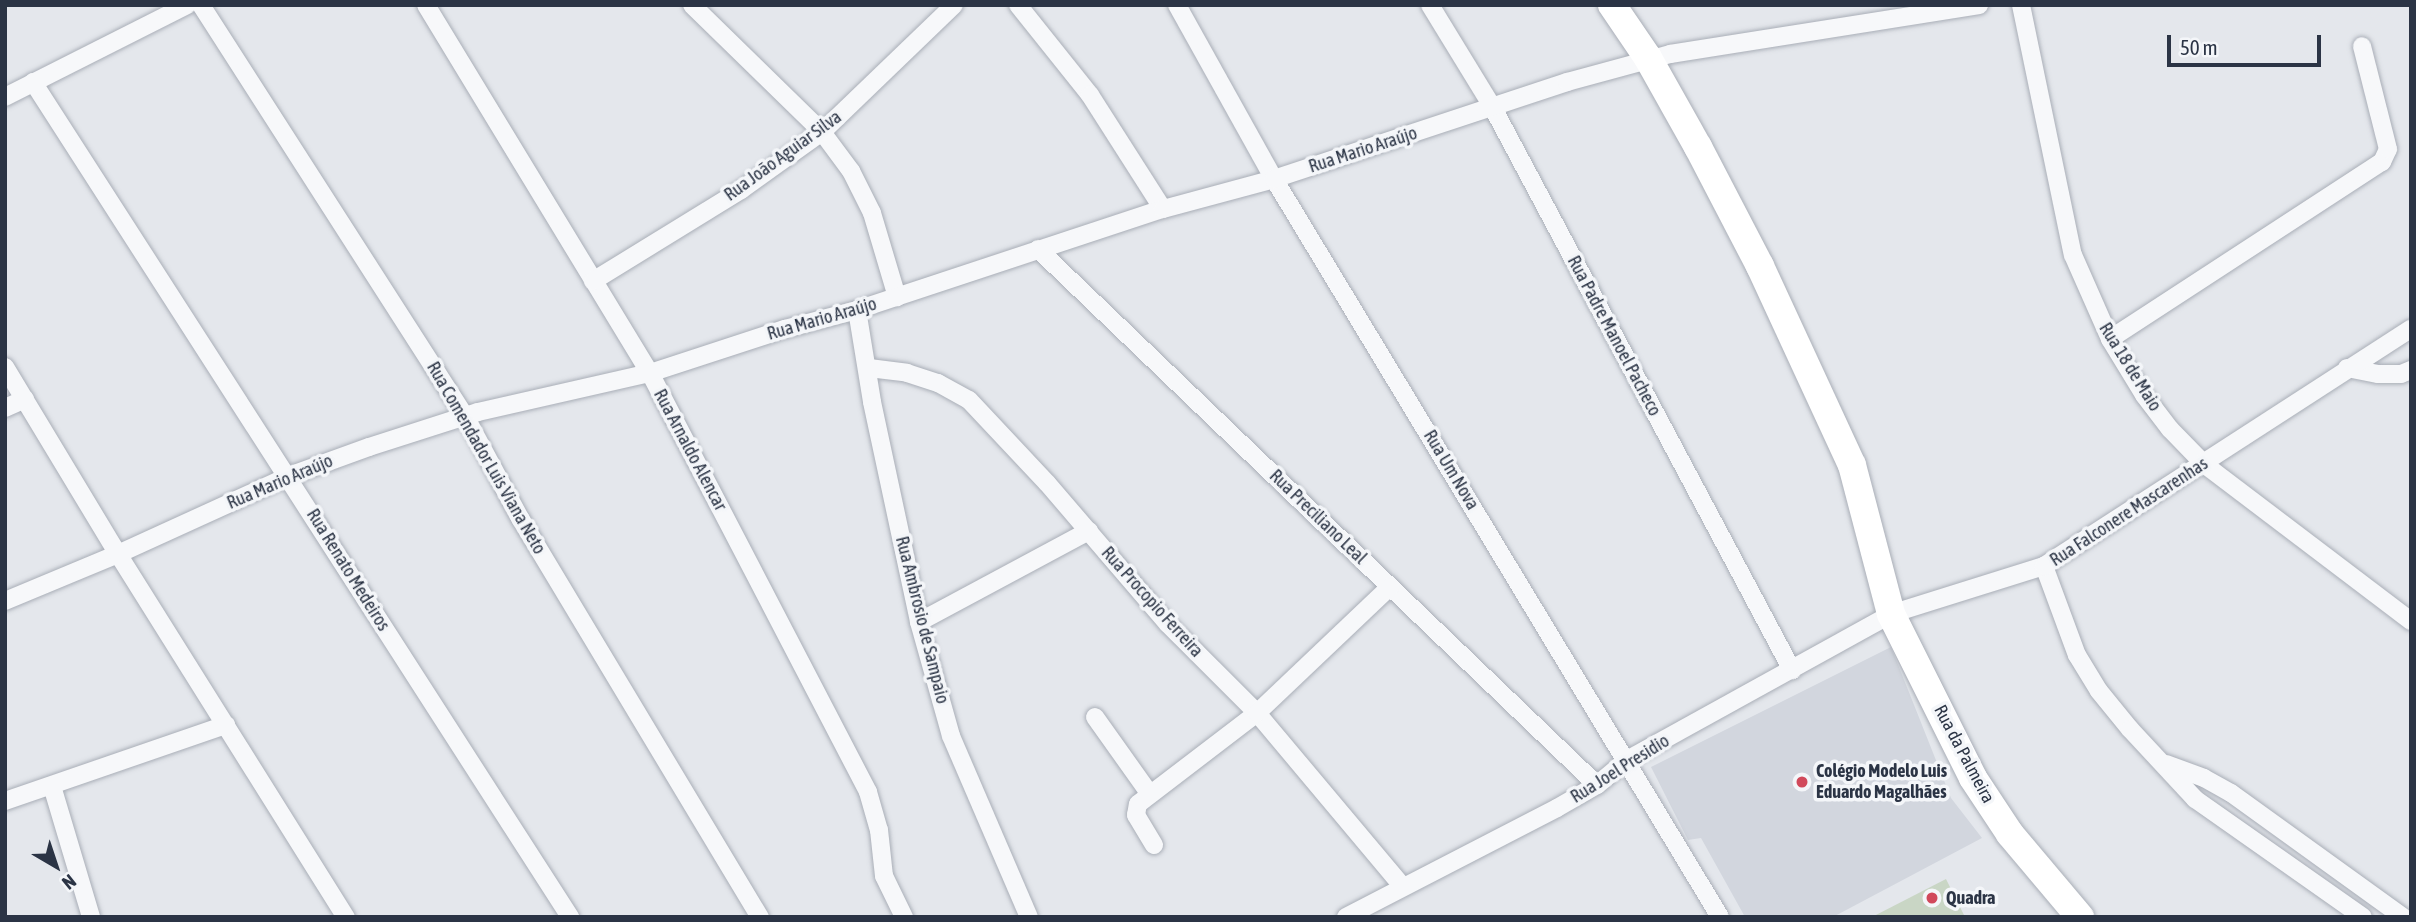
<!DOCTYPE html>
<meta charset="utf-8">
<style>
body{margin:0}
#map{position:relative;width:2416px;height:922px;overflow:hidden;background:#e4e7ec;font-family:"Asap Condensed",sans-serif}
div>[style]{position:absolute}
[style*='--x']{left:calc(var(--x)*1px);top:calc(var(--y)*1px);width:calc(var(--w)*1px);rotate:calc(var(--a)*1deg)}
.built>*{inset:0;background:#d2d6de}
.green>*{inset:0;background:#c9d6c5}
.roads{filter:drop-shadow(0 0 2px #a9aeb7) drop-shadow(0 0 2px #a9aeb7)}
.minor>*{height:18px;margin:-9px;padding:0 9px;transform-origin:9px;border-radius:9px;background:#f7f8fa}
.primary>*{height:28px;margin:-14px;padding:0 14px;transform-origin:14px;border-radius:14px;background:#fff}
.dots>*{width:19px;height:19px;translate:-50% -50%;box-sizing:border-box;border:4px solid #f4f6f9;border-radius:50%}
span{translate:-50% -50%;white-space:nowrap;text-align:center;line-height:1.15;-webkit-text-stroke:7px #f4f6f9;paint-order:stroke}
.street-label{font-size:18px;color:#2b3445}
.poi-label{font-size:18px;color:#2b3445;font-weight:700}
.left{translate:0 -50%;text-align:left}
.frame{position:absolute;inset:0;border:7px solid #2b3445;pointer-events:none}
.north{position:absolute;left:21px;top:831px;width:70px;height:70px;-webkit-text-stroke:5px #f4f6f9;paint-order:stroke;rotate:141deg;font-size:19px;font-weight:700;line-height:28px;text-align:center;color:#2b3445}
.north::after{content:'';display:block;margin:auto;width:24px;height:32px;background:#2b3445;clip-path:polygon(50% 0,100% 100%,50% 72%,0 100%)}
.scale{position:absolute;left:2167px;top:35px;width:154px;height:32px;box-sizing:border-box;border:4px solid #2b3445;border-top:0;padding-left:9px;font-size:21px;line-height:24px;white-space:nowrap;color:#2b3445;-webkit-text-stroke:5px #f4f6f9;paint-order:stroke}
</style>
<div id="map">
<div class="built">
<i style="clip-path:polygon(1891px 647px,1951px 798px,1982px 838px,1833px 917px,1745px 917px,1701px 838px,1688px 840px,1651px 767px)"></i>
</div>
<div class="green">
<i style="clip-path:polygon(1946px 879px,1965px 917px,1872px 917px)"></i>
</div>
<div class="roads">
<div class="minor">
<i style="--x:201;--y:5;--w:488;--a:57.3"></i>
<i style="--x:465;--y:416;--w:116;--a:61.7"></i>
<i style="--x:520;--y:518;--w:466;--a:59"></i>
<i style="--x:426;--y:5;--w:431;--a:58.7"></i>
<i style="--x:650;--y:373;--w:472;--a:62.5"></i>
<i style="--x:868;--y:792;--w:40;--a:74"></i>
<i style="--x:879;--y:830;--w:46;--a:83.8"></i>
<i style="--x:884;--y:876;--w:46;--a:64"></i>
<i style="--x:692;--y:5;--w:182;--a:44.3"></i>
<i style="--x:822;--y:132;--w:49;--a:53.4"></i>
<i style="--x:851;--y:171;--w:47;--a:63.4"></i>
<i style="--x:872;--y:213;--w:88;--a:73.4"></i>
<i style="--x:1018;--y:5;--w:115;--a:51.3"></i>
<i style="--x:1090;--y:95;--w:135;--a:57.4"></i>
<i style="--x:1177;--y:5;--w:199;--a:60.9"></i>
<i style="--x:1274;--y:179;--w:862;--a:58.85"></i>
<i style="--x:1430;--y:5;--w:121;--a:58.5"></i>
<i style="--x:1493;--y:108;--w:637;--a:61.99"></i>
<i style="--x:2021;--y:5;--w:255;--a:78.3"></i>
<i style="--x:2073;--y:255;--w:92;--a:66.2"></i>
<i style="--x:2110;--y:339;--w:66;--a:58.7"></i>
<i style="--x:2144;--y:395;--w:43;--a:52.6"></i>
<i style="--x:2170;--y:429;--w:49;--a:45.8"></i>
<i style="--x:2204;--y:464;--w:260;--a:37.2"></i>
<i style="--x:33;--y:82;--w:993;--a:57.25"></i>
<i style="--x:5;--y:97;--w:204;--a:-26.8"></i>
<i style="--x:1038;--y:249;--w:774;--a:43.8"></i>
<i style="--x:593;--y:281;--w:174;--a:-31.6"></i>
<i style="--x:741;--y:190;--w:100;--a:-35.6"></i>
<i style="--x:822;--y:132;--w:183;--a:-43.9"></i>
<i style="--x:857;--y:310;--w:93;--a:80.7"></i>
<i style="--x:872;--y:402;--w:225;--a:77.9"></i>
<i style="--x:919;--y:622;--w:118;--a:74.3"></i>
<i style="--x:951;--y:736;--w:197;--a:66.7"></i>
<i style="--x:2110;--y:339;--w:325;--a:-33.1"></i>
<i style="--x:2382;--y:162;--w:14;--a:-65"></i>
<i style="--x:2388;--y:149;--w:106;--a:-104.2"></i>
<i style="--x:5;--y:367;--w:218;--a:58.9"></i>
<i style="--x:118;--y:554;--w:429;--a:57.9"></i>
<i style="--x:869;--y:368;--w:38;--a:7"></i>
<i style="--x:907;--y:373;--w:33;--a:18"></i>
<i style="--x:938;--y:383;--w:35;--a:29"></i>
<i style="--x:969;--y:400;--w:114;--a:46.8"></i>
<i style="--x:1047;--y:483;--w:186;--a:49.4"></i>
<i style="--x:1168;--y:624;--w:126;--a:45"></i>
<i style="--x:1257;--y:713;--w:226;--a:50"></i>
<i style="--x:2347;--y:368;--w:32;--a:11"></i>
<i style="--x:2378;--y:374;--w:23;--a:0"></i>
<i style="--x:2401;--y:374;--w:11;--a:-22"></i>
<i style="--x:5;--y:408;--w:22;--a:-24"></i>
<i style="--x:2044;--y:566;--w:95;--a:69.7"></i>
<i style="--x:2077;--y:655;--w:42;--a:58.6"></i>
<i style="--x:2099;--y:691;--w:49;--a:50.8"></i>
<i style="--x:2130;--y:729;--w:96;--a:47.1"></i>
<i style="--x:2195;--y:799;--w:205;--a:35.1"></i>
<i style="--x:5;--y:601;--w:122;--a:-22.6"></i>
<i style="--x:118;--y:554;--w:188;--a:-24.5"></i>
<i style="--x:289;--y:476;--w:85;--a:-19.9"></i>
<i style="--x:369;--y:447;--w:114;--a:-17.8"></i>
<i style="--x:478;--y:412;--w:176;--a:-12.8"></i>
<i style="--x:650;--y:373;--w:142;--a:-18.1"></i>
<i style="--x:785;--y:329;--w:74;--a:-14.8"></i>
<i style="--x:857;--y:310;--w:322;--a:-18.3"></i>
<i style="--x:1163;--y:209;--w:115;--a:-15.1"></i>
<i style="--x:1274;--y:179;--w:309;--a:-18.3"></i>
<i style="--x:1567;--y:82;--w:107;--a:-15.2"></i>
<i style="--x:1670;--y:54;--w:313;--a:-9"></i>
<i style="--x:919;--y:622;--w:193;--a:-28.2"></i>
<i style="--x:1095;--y:717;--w:93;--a:54.6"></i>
<i style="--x:2166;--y:764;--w:40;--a:20.2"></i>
<i style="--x:2204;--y:778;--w:31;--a:29"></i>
<i style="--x:2231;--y:793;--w:212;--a:35.8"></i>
<i style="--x:52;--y:786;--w:137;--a:73.4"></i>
<i style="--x:5;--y:801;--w:234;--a:-19"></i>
<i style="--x:1154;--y:845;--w:35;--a:-121"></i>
<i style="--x:1136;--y:815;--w:11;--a:-80"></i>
<i style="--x:1138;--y:804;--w:150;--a:-37.4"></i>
<i style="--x:1257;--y:713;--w:183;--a:-43.5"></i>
<i style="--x:1346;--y:917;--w:237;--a:-27.3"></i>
<i style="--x:1557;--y:808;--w:46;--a:-29.9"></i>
<i style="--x:1597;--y:785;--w:39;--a:-40"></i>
<i style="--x:1627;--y:760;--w:302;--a:-28.9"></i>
<i style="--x:1891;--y:614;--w:160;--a:-17.4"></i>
<i style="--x:2044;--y:566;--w:437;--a:-32.9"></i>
</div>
<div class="primary">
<i style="--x:1612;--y:5;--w:64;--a:55.8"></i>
<i style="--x:1648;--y:58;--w:102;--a:60.7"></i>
<i style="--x:1698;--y:147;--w:134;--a:62.5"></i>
<i style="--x:1760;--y:266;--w:219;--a:65.2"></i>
<i style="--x:1852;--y:465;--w:154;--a:75.3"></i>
<i style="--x:1891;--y:614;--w:183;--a:63.4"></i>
<i style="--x:1973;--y:778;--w:67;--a:56.5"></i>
<i style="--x:2010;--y:834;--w:109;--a:49.9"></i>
</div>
</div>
<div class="dots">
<i style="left:1802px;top:782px;background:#d1495b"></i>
<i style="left:1932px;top:898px;background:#d1495b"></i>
</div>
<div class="street-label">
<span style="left:1363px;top:150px;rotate:-18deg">Rua Mario Araújo</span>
<span style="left:783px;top:156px;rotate:-36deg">Rua João Aguiar Silva</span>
<span style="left:822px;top:319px;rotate:-16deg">Rua Mario Araújo</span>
<span style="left:1614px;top:336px;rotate:62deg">Rua Padre Manoel Pacheco</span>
<span style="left:2130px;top:367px;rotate:58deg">Rua 18 de Maio</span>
<span style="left:690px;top:450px;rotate:62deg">Rua Arnaldo Alencar</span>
<span style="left:486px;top:458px;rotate:60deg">Rua Comendador Luis Viana Neto</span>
<span style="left:1451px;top:470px;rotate:59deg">Rua Um Nova</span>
<span style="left:280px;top:482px;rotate:-23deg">Rua Mario Araújo</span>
<span style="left:2129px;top:512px;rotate:-33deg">Rua Falconere Mascarenhas</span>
<span style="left:1318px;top:517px;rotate:44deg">Rua Preciliano Leal</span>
<span style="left:348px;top:570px;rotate:58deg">Rua Renato Medeiros</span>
<span style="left:1152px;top:602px;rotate:48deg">Rua Procopio Ferreira</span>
<span style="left:922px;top:620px;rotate:76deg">Rua Ambrosio de Sampaio</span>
<span style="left:1964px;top:754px;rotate:62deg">Rua da Palmeira</span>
<span style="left:1620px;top:769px;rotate:-32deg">Rua Joel Presidio</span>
</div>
<div class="poi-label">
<span class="left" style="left:1816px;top:782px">Colégio Modelo Luis<br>Eduardo Magalhães</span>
<span class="left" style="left:1946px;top:898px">Quadra</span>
</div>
<div class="frame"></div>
<div class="north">N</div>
<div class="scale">50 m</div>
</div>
